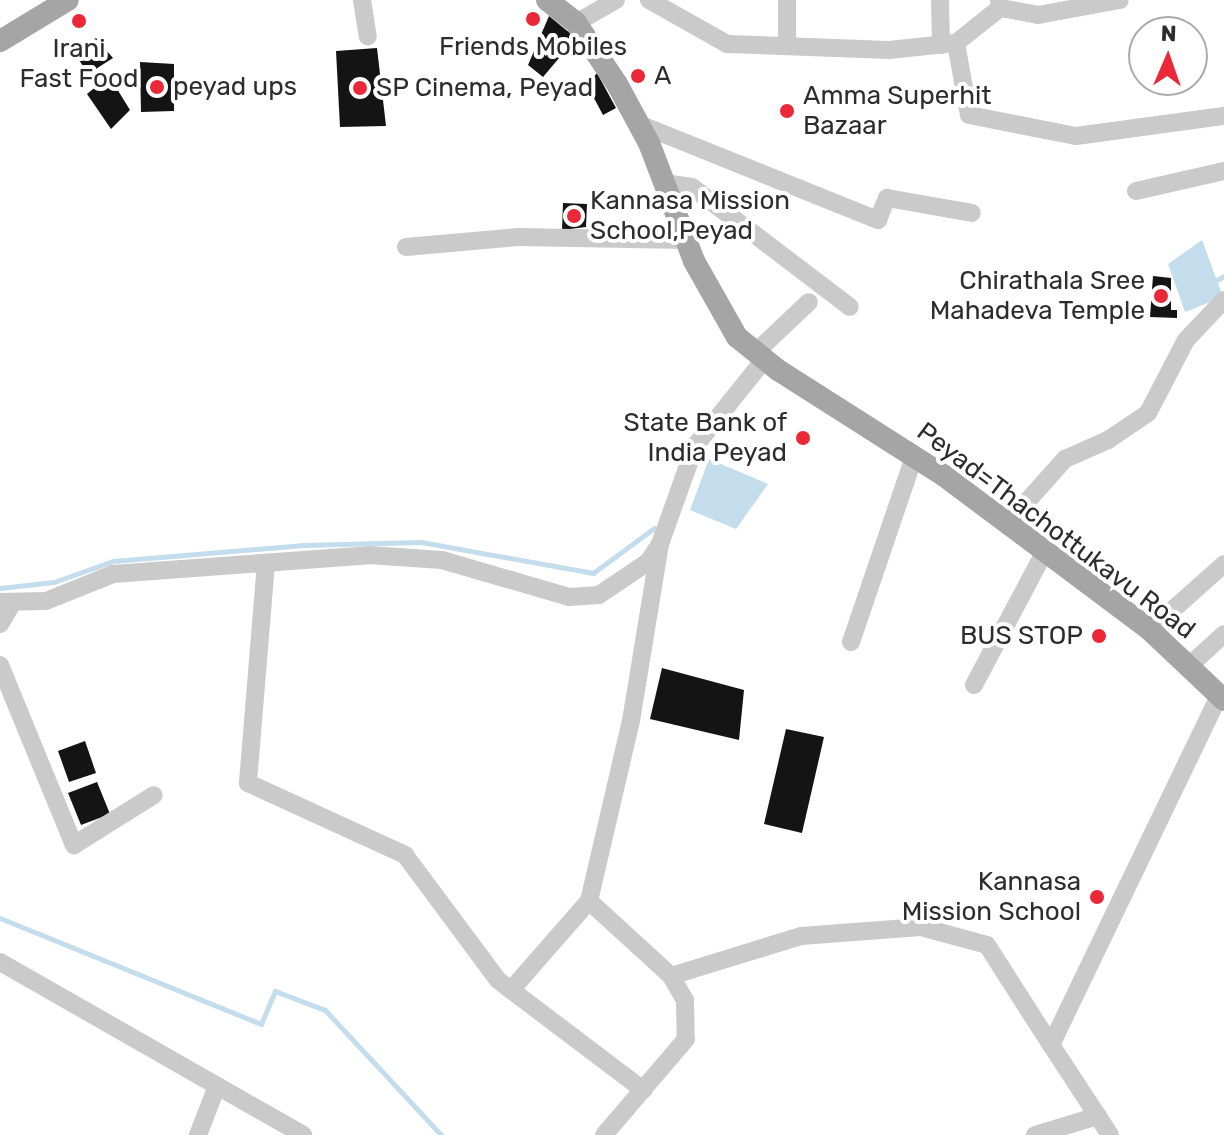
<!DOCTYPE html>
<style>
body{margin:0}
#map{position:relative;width:1224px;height:1135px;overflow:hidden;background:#fff;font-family:Rubik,sans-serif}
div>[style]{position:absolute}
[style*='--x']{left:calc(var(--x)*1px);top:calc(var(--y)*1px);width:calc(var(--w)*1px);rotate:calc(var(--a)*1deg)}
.water>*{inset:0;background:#c4ddec}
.stream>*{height:5px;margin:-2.5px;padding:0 2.5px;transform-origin:2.5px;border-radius:2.5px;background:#c4ddec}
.building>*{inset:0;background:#141414}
.minor>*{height:18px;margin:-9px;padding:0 9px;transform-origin:9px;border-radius:9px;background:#cacaca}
.major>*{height:22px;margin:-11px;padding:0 11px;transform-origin:11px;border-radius:11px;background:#a5a5a5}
.dots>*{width:22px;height:22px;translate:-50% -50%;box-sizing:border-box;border:4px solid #fff;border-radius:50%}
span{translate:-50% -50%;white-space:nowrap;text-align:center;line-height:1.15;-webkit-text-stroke:8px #fff;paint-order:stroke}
.poi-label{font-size:26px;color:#2d2d2d}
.left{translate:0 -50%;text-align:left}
.right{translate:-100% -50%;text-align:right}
.street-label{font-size:26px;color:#2d2d2d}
.north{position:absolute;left:1128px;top:16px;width:80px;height:80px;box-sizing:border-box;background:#fff;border:2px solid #ababab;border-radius:50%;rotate:2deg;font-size:22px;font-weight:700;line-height:32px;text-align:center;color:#2d2d2d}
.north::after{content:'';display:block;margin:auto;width:28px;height:36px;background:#ea2838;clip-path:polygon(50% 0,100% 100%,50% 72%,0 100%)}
</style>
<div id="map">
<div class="water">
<i style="clip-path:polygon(1202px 240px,1223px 297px,1185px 312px,1168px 264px)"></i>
<i style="clip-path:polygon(709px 459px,768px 484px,736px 529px,690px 510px)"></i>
</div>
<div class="stream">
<i style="--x:1211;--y:283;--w:15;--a:-28"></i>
<i style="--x:0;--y:588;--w:54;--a:-6.3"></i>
<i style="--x:54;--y:582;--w:63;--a:-19.6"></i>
<i style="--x:113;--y:561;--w:191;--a:-4.8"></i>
<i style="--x:303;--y:545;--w:118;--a:-1.5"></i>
<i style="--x:421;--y:542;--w:175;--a:10.2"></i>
<i style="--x:593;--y:573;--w:76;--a:-36.4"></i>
<i style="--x:0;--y:918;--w:282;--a:22.1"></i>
<i style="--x:261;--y:1024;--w:36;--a:-67"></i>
<i style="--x:275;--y:991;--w:53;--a:20.8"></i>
<i style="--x:325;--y:1010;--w:171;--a:47.1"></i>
</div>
<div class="building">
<i style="clip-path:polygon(549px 16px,576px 38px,543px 77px,528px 65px)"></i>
<i style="clip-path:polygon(96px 38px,113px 58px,88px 74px,74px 52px)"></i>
<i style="clip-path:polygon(377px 48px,386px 126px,340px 127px,336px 51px)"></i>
<i style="clip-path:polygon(140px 62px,174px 64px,174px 111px,141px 112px)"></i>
<i style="clip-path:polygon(597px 73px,616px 108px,603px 115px,587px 85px)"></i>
<i style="clip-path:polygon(109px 76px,130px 110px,111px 129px,87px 94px)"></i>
<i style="clip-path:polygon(563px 203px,587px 204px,586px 227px,562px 230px)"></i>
<i style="clip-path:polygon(1153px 276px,1171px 278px,1171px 310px,1177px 310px,1177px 318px,1150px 317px)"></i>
<i style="clip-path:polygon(662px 668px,744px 690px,739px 740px,650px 719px)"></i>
<i style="clip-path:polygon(786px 729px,824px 737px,802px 833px,764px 824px)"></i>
<i style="clip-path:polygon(85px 741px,96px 773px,69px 782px,58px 751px)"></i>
<i style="clip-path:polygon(97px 782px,110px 814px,81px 825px,68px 793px)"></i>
</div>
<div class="minor">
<i style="--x:362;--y:0;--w:37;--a:81"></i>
<i style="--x:649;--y:0;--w:90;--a:29.4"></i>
<i style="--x:727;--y:44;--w:162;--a:2.1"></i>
<i style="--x:889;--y:50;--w:67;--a:-6"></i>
<i style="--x:956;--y:43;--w:56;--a:-38.5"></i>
<i style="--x:787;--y:0;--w:43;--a:90"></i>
<i style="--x:940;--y:0;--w:45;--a:88.7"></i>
<i style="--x:999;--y:0;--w:8;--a:83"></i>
<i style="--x:1000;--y:8;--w:39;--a:10"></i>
<i style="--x:1038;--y:15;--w:83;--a:-10.4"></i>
<i style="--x:576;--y:23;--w:46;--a:-29.9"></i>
<i style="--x:956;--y:43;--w:73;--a:79.8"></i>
<i style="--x:969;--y:115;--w:109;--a:11.1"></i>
<i style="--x:1076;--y:136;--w:149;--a:-7.7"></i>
<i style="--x:639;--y:124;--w:258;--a:21.9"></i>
<i style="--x:878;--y:220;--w:24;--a:-68"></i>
<i style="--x:887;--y:198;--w:86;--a:10"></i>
<i style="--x:664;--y:183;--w:28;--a:8"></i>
<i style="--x:692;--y:187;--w:198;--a:37.2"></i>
<i style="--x:1136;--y:191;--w:90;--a:-12.8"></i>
<i style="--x:406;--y:247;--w:111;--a:-5.1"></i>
<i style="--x:517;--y:237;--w:169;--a:1"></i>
<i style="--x:755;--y:353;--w:74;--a:-43.4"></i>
<i style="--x:1007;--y:524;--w:87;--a:-48.3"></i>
<i style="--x:1065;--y:459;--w:47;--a:-23.8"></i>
<i style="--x:1108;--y:440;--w:48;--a:-34"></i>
<i style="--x:1148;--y:413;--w:82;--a:-62.5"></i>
<i style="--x:1186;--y:340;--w:55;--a:-46.5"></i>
<i style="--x:266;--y:563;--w:221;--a:94.7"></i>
<i style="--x:248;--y:783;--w:173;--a:24.6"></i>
<i style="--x:405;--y:855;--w:156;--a:53.4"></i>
<i style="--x:498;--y:980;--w:16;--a:38"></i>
<i style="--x:511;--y:990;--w:118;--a:-48.8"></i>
<i style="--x:589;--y:901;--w:185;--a:-76.9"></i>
<i style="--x:631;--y:721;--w:179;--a:-80.7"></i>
<i style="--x:0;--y:602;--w:46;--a:-1.2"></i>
<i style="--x:46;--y:601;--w:72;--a:-21.9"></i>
<i style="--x:113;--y:574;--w:257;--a:-4.2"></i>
<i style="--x:369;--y:555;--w:73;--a:3.9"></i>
<i style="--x:442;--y:560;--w:132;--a:16.2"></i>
<i style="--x:569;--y:597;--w:30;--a:-4"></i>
<i style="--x:599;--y:595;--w:59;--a:-34"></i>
<i style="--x:648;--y:562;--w:22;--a:-56"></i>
<i style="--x:660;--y:544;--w:104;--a:-70.3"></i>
<i style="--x:695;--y:446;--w:110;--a:-51.3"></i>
<i style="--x:0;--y:624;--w:23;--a:-59"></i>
<i style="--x:1150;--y:630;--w:99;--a:-41.7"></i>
<i style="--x:851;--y:642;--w:195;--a:-71.2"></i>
<i style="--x:0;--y:665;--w:195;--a:67.7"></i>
<i style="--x:74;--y:845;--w:94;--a:-32"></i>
<i style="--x:1189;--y:666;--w:47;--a:-42.4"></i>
<i style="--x:974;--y:685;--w:149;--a:-62.1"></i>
<i style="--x:589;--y:901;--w:111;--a:42.4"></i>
<i style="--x:671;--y:976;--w:28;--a:60"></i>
<i style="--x:685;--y:1000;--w:39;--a:89"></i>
<i style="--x:686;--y:1039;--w:126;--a:130.5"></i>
<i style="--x:0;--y:962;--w:349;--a:29.7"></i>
<i style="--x:671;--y:976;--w:136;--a:-17.1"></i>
<i style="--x:801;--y:936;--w:120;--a:-4.3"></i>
<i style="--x:921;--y:927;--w:68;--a:15.3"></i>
<i style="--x:987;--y:945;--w:119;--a:57.4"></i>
<i style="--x:511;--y:990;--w:166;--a:37.1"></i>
<i style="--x:198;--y:1135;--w:53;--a:-68.8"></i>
<i style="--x:1035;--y:1135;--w:66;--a:-16.8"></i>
<i style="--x:1110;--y:1135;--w:108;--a:-123.2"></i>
<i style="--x:1051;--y:1045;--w:387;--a:-64.3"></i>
</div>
<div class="major">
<i style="--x:547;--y:0;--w:37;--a:38"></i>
<i style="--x:576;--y:23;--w:73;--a:56.1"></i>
<i style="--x:617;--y:84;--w:67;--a:61.5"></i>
<i style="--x:649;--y:143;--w:126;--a:69.1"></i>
<i style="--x:694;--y:261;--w:87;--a:60.5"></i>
<i style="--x:737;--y:337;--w:53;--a:38.8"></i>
<i style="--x:778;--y:370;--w:196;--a:32.5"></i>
<i style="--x:943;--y:475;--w:259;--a:36.8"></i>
<i style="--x:1150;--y:630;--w:102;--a:43.4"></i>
<i style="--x:0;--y:41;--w:79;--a:-31.1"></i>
</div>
<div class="dots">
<i style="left:533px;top:19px;background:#ea2838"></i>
<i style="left:79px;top:21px;background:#ea2838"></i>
<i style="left:638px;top:76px;background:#ea2838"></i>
<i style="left:157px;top:87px;background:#ea2838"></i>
<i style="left:360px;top:88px;background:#ea2838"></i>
<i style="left:787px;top:111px;background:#ea2838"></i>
<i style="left:574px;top:216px;background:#ea2838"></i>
<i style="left:1161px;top:296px;background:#ea2838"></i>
<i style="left:803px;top:438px;background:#ea2838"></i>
<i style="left:1099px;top:636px;background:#ea2838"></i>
<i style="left:1097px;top:897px;background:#ea2838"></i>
</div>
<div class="poi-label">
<span style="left:533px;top:47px">Friends Mobiles</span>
<span style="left:79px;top:64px">Irani<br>Fast Food</span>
<span class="left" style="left:654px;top:76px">A</span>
<span class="left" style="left:173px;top:87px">peyad ups</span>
<span class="left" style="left:376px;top:88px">SP Cinema, Peyad</span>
<span class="left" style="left:803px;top:111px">Amma Superhit<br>Bazaar</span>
<span class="left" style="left:590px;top:216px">Kannasa Mission<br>School,Peyad</span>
<span class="right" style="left:1145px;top:296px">Chirathala Sree<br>Mahadeva Temple</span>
<span class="right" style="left:787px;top:438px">State Bank of<br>India Peyad</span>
<span class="right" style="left:1083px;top:636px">BUS STOP</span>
<span class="right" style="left:1081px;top:897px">Kannasa<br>Mission School</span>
</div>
<div class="street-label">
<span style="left:1056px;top:531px;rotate:37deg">Peyad=Thachottukavu Road</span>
</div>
<div class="north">N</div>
</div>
